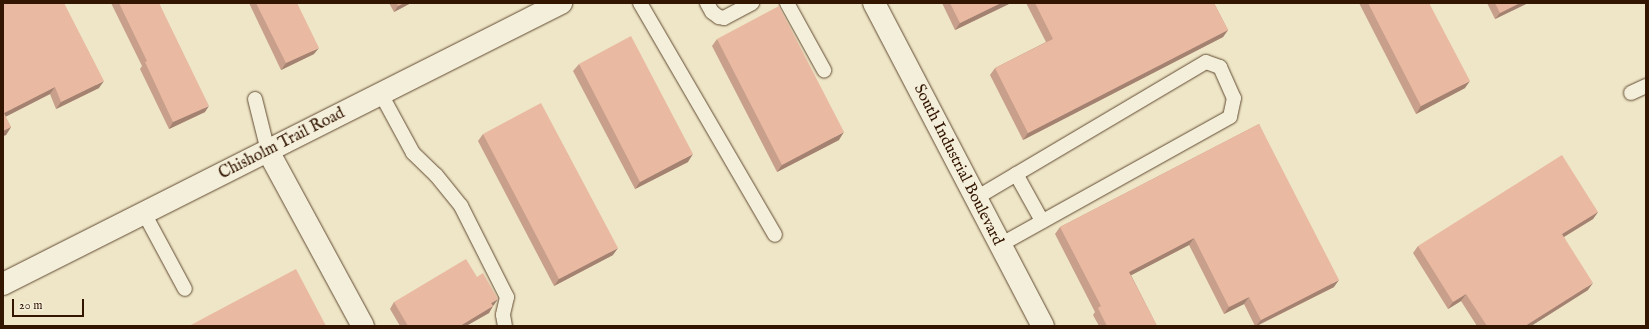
<!DOCTYPE html>
<style>
body{margin:0}
#map{position:relative;width:1649px;height:329px;overflow:hidden;background:#eee6c6;font-family:"IM FELL English",serif}
div>[style]{position:absolute}
[style*='--x']{left:calc(var(--x)*1px);top:calc(var(--y)*1px);width:calc(var(--w)*1px);rotate:calc(var(--a)*1deg)}
.roads{filter:drop-shadow(0 0 1px #624a33) drop-shadow(0 0 1px #624a33)}
.lane>*{height:14px;margin:-7px;padding:0 7px;transform-origin:7px;border-radius:7px;background:#f4efda}
.street>*{height:22px;margin:-11px;padding:0 11px;transform-origin:11px;border-radius:11px;background:#f4efda}
.secondary>*{height:22px;margin:-11px;padding:0 11px;transform-origin:11px;border-radius:11px;background:#f4efda}
.wall>*{inset:0;background:#c89f8b}
.shaded-wall>*{inset:0;background:#a38271}
.building>*{inset:0;background:#e9b9a2}
span{translate:-50% -50%;white-space:nowrap;text-align:center;line-height:1.15;-webkit-text-stroke:3.5px #f4efda;paint-order:stroke}
.street-label{font-size:16px;color:#331602}
.frame{position:absolute;inset:0;border:4px solid #331602;pointer-events:none}
.scale{position:absolute;left:12px;top:299px;width:72px;height:18px;box-sizing:border-box;border:2px solid #331602;border-top:0;padding-left:5px;font-size:12px;line-height:14px;white-space:nowrap;color:#331602;-webkit-text-stroke:3px #f4efda;paint-order:stroke}
</style>
<div id="map">
<div class="roads">
<div class="lane">
<i style="--x:640;--y:3;--w:268;--a:59.8"></i>
<i style="--x:707;--y:3;--w:10;--a:61"></i>
<i style="--x:712;--y:12;--w:9;--a:36"></i>
<i style="--x:719;--y:17;--w:5;--a:11"></i>
<i style="--x:724;--y:18;--w:32;--a:-28"></i>
<i style="--x:787;--y:3;--w:77;--a:61.1"></i>
<i style="--x:1631;--y:93;--w:17;--a:-25"></i>
<i style="--x:381;--y:94;--w:67;--a:61.5"></i>
<i style="--x:413;--y:153;--w:32;--a:44"></i>
<i style="--x:436;--y:175;--w:40;--a:51"></i>
<i style="--x:461;--y:206;--w:102;--a:63.2"></i>
<i style="--x:507;--y:297;--w:18;--a:103"></i>
<i style="--x:503;--y:315;--w:11;--a:80"></i>
<i style="--x:255;--y:99;--w:54;--a:76"></i>
<i style="--x:1016;--y:174;--w:54;--a:61"></i>
<i style="--x:976;--y:198;--w:267;--a:-30.6"></i>
<i style="--x:1206;--y:62;--w:15;--a:20"></i>
<i style="--x:1220;--y:67;--w:34;--a:66"></i>
<i style="--x:1234;--y:98;--w:19;--a:102"></i>
<i style="--x:1230;--y:117;--w:263;--a:150.9"></i>
<i style="--x:144;--y:213;--w:86;--a:61.7"></i>
</div>
<div class="street">
<i style="--x:874;--y:3;--w:365;--a:62.4"></i>
<i style="--x:268;--y:151;--w:199;--a:61.5"></i>
</div>
<div class="secondary">
<i style="--x:3;--y:284;--w:625;--a:-26.73"></i>
</div>
</div>
<div class="wall">
<i style="clip-path:polygon(3px 3px,99px 88px,56px 109px,50px 94px,5px 117px,11px 127px,6px 135px,3px 136px)"></i>
<i style="clip-path:polygon(111px 3px,159px 3px,205px 112px,169px 129px,140px 69px,142px 66px)"></i>
<i style="clip-path:polygon(249px 3px,297px 3px,314px 54px,281px 70px)"></i>
<i style="clip-path:polygon(389px 3px,411px 3px,394px 12px)"></i>
<i style="clip-path:polygon(942px 3px,1011px 3px,955px 30px)"></i>
<i style="clip-path:polygon(1026px 3px,1214px 3px,1228px 30px,1223px 37px,1023px 140px,990px 75px,995px 68px,1046px 42px)"></i>
<i style="clip-path:polygon(1359px 3px,1429px 3px,1465px 88px,1416px 114px)"></i>
<i style="clip-path:polygon(1487px 3px,1528px 3px,1495px 19px)"></i>
<i style="clip-path:polygon(717px 39px,839px 140px,777px 172px,712px 46px)"></i>
<i style="clip-path:polygon(579px 64px,688px 162px,635px 189px,573px 71px)"></i>
<i style="clip-path:polygon(1259px 124px,1334px 287px,1257px 326px,1255px 326px,1244px 304px,1224px 314px,1189px 245px,1131px 275px,1157px 326px,1099px 326px,1093px 315px,1095px 312px,1055px 234px,1060px 227px)"></i>
<i style="clip-path:polygon(483px 134px,613px 255px,554px 286px,478px 141px)"></i>
<i style="clip-path:polygon(1598px 212px,1593px 219px,1564px 237px,1588px 290px,1531px 326px,1477px 326px,1461px 301px,1448px 309px,1413px 253px,1418px 246px)"></i>
<i style="clip-path:polygon(394px 302px,494px 305px,493px 306px,489px 313px,466px 326px,400px 326px,390px 309px)"></i>
</div>
<div class="shaded-wall">
<i style="clip-path:polygon(404px 3px,411px 3px,394px 12px,398px 6px)"></i>
<i style="clip-path:polygon(1001px 3px,1011px 3px,955px 30px,960px 23px)"></i>
<i style="clip-path:polygon(1520px 3px,1528px 3px,1495px 19px,1500px 13px)"></i>
<i style="clip-path:polygon(1228px 30px,1223px 37px,1023px 140px,1028px 133px)"></i>
<i style="clip-path:polygon(319px 48px,314px 54px,281px 70px,286px 63px)"></i>
<i style="clip-path:polygon(104px 81px,99px 88px,56px 109px,61px 102px)"></i>
<i style="clip-path:polygon(1470px 81px,1465px 88px,1416px 114px,1421px 106px)"></i>
<i style="clip-path:polygon(55px 87px,50px 94px,3px 118px,4px 113px)"></i>
<i style="clip-path:polygon(209px 106px,205px 112px,169px 129px,173px 122px)"></i>
<i style="clip-path:polygon(11px 127px,6px 135px,3px 136px,3px 131px)"></i>
<i style="clip-path:polygon(844px 132px,839px 140px,777px 172px,782px 165px)"></i>
<i style="clip-path:polygon(693px 154px,688px 162px,635px 189px,640px 182px)"></i>
<i style="clip-path:polygon(1598px 212px,1593px 219px,1557px 241px,1562px 234px)"></i>
<i style="clip-path:polygon(1194px 238px,1189px 245px,1124px 279px,1129px 272px)"></i>
<i style="clip-path:polygon(618px 248px,613px 255px,554px 286px,559px 279px)"></i>
<i style="clip-path:polygon(1339px 280px,1334px 287px,1256px 326px,1261px 320px)"></i>
<i style="clip-path:polygon(1593px 283px,1588px 290px,1531px 326px,1525px 326px)"></i>
<i style="clip-path:polygon(1466px 294px,1461px 301px,1448px 309px,1453px 302px)"></i>
<i style="clip-path:polygon(1249px 297px,1244px 304px,1224px 314px,1229px 307px)"></i>
<i style="clip-path:polygon(498px 299px,494px 305px,487px 309px,491px 303px)"></i>
<i style="clip-path:polygon(493px 306px,489px 313px,466px 326px,460px 326px)"></i>
</div>
<div class="building">
<i style="clip-path:polygon(3px 3px,64px 3px,104px 81px,61px 102px,55px 87px,4px 113px,11px 127px,3px 131px)"></i>
<i style="clip-path:polygon(119px 3px,159px 3px,209px 106px,173px 122px,145px 62px,147px 61px)"></i>
<i style="clip-path:polygon(256px 3px,297px 3px,319px 48px,286px 63px)"></i>
<i style="clip-path:polygon(397px 3px,404px 3px,398px 6px)"></i>
<i style="clip-path:polygon(950px 3px,1001px 3px,960px 23px)"></i>
<i style="clip-path:polygon(1035px 3px,1214px 3px,1228px 30px,1028px 133px,995px 68px,1053px 39px)"></i>
<i style="clip-path:polygon(1368px 3px,1429px 3px,1470px 81px,1421px 106px)"></i>
<i style="clip-path:polygon(1495px 3px,1520px 3px,1500px 13px)"></i>
<i style="clip-path:polygon(779px 6px,844px 132px,782px 165px,717px 39px)"></i>
<i style="clip-path:polygon(631px 36px,693px 154px,640px 182px,579px 64px)"></i>
<i style="clip-path:polygon(541px 103px,618px 248px,559px 279px,483px 134px)"></i>
<i style="clip-path:polygon(1259px 124px,1339px 280px,1261px 320px,1249px 297px,1229px 307px,1194px 238px,1129px 272px,1157px 326px,1107px 326px,1098px 308px,1101px 306px,1060px 227px)"></i>
<i style="clip-path:polygon(1562px 155px,1598px 212px,1562px 234px,1593px 283px,1525px 326px,1487px 326px,1466px 294px,1453px 302px,1418px 246px)"></i>
<i style="clip-path:polygon(466px 259px,477px 277px,483px 273px,498px 299px,491px 303px,493px 306px,460px 326px,408px 326px,394px 302px)"></i>
<i style="clip-path:polygon(296px 269px,326px 326px,189px 326px)"></i>
</div>
<div class="street-label">
<span style="left:282px;top:144px;rotate:-27deg">Chisholm Trail Road</span>
<span style="left:958px;top:165px;rotate:63deg">South Industrial Boulevard</span>
</div>
<div class="frame"></div>
<div class="scale">20 m</div>
</div>
